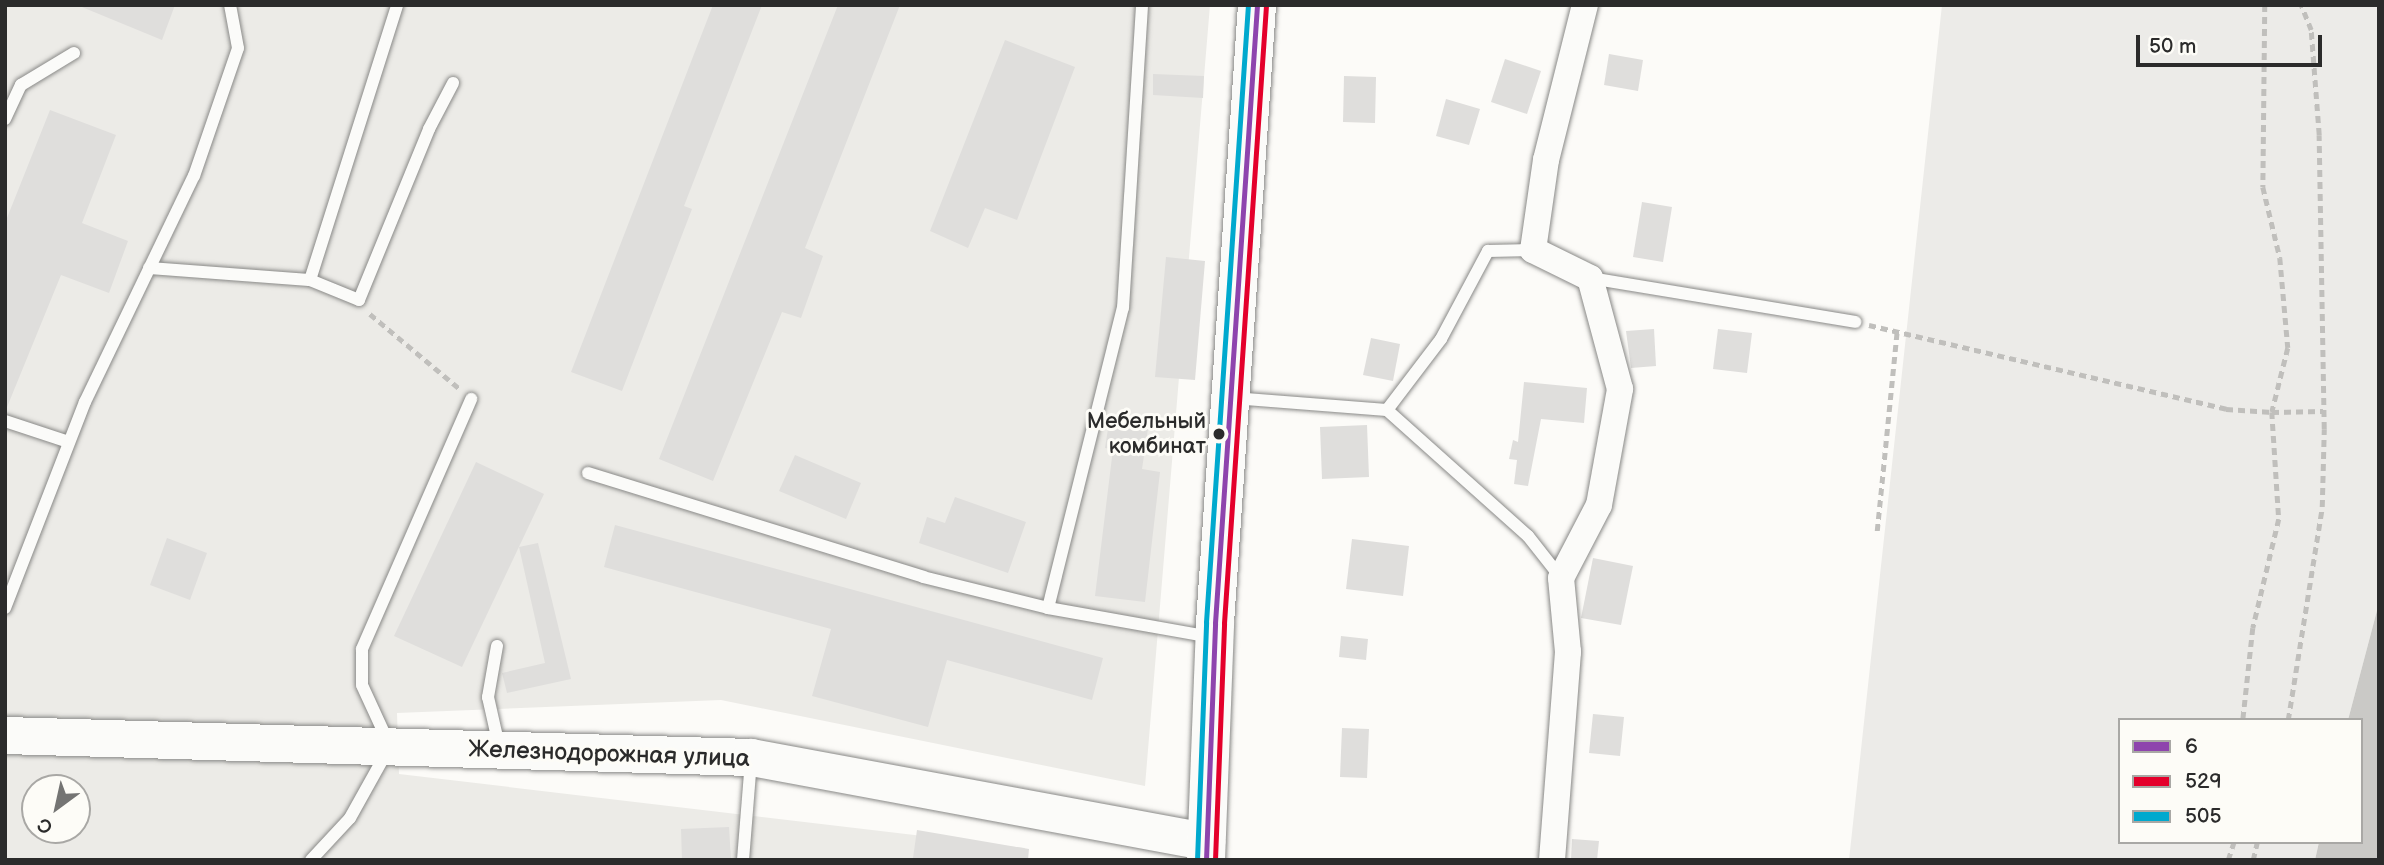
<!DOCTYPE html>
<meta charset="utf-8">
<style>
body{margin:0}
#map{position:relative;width:2384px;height:865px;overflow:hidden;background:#fcfbf8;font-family:"Balsamiq Sans",sans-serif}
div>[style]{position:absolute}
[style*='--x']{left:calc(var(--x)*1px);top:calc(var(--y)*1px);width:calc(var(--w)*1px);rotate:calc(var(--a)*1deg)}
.built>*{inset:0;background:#ecebe7}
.green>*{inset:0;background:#ecebe8}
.water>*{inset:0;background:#cac9c6}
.building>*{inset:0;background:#dfdedc}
.path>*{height:4.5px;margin-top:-2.25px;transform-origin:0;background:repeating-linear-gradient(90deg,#c0bfbc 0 7px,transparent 0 12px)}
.roads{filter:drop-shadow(0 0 2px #898987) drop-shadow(0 0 2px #898987)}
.lane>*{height:12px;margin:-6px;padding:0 6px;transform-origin:6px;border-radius:6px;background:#fbfbf9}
.street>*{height:26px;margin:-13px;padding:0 13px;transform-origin:13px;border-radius:13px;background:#fbfbf9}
.secondary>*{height:37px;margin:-18.5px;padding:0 18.5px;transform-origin:18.5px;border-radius:18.5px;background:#fbfbf9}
.primary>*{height:38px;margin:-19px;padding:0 19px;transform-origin:19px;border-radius:19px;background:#fbfbf9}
.bus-1>*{height:5px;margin:-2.5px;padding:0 2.5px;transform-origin:2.5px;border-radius:2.5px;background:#8e44ad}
.bus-2>*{height:5px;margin:-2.5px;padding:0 2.5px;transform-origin:2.5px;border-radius:2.5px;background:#e4002b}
.bus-3>*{height:5px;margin:-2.5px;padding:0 2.5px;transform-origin:2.5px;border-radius:2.5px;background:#00a9ce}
.dots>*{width:19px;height:19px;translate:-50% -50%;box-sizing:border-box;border:4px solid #fdfcf7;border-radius:50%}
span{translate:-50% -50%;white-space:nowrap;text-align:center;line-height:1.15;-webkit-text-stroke:6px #fdfcf7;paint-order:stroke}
.bus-label{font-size:22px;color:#2b2b2b}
.right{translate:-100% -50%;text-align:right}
.street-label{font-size:24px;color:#2b2b2b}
.frame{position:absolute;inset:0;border:7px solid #2b2b2b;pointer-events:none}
.legend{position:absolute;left:2118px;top:718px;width:245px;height:126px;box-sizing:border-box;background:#fdfcf7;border:2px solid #a9a8a5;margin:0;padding:9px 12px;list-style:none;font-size:21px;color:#2b2b2b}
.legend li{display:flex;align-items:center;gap:14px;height:35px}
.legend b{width:35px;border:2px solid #a9a8a5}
.north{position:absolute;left:21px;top:774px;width:70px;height:70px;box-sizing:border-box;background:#fdfcf7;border:2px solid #a9a8a5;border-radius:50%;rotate:213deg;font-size:19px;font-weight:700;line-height:28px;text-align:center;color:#2b2b2b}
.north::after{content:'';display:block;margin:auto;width:24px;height:32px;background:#747473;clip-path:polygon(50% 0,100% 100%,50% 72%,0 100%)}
.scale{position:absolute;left:2136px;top:35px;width:186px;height:32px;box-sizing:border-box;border:4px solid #2b2b2b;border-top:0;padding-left:9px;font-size:21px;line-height:24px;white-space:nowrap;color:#2b2b2b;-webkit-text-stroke:5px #fdfcf7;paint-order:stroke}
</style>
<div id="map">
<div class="built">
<i style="clip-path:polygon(evenodd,5px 5px,1210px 5px,1145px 786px,721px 700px,397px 713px,399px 774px,1025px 848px,1026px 860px,5px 860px,5px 5px,35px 788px,77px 788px,77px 830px,35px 830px,35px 788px)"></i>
</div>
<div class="green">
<i style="clip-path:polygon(1942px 5px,2379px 5px,2379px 603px,2348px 720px,2120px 720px,2120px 842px,2319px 842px,2315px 860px,1849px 860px)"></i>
</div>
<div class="water">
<i style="clip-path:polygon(2379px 603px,2379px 860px,2315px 860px,2319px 842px,2361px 842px,2361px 720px,2348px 720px)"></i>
</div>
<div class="building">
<i style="clip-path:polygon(77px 5px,175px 5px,162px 40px)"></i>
<i style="clip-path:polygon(713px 5px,762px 5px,684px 206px,692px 209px,622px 391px,571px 372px)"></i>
<i style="clip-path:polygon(838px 5px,900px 5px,805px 248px,823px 256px,801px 318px,782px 312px,713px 481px,659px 459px)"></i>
<i style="clip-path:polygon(1005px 40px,1075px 67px,1017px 220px,985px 208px,968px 248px,930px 231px)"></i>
<i style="clip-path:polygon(1609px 54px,1643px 60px,1638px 91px,1604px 85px)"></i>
<i style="clip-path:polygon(1505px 59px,1541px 71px,1527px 114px,1491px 102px)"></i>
<i style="clip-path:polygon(1153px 74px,1204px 76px,1203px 98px,1153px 95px)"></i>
<i style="clip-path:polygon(1344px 76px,1376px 77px,1375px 123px,1343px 122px)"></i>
<i style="clip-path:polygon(1446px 99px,1480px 109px,1469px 145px,1436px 136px)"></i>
<i style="clip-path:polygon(50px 110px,116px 135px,82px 223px,128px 241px,109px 293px,61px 275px,5px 412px,5px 223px)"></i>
<i style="clip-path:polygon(1642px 202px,1672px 207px,1663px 262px,1633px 257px)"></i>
<i style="clip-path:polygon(1166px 257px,1205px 261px,1195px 380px,1155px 377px)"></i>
<i style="clip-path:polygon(1654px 329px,1656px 366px,1631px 368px,1626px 331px)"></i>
<i style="clip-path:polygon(1718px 329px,1752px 333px,1747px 373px,1713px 369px)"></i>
<i style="clip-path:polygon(1371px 338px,1400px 344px,1393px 381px,1363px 375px)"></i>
<i style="clip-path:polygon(1524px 382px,1587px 388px,1584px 423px,1541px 419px,1528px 486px,1514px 484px,1517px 460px,1509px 459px,1513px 440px,1518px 442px)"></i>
<i style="clip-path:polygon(1110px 416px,1149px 422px,1142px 469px,1160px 472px,1145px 602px,1095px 596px,1113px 449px,1105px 448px)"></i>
<i style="clip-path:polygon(1367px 425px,1369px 477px,1322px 479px,1320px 427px)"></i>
<i style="clip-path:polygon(795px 455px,861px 483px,846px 519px,779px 491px)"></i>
<i style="clip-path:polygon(476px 462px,544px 494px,462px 667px,394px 636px)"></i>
<i style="clip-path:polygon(955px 497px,1026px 522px,1008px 573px,919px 543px,927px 517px,945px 523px)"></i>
<i style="clip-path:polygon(615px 525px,1103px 658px,1092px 700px,947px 660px,928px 727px,812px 696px,831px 629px,604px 567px)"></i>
<i style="clip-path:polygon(167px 538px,207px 553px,190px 600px,150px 585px)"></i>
<i style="clip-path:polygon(1352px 539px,1409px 546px,1403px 596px,1346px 589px)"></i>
<i style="clip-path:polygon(538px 543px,571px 679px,507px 693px,502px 673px,545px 663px,519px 547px)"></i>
<i style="clip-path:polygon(1593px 558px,1633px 566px,1621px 625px,1581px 618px)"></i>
<i style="clip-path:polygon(1341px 636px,1368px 639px,1366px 660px,1339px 657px)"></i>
<i style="clip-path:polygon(1593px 714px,1624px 717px,1620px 756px,1589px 753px)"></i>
<i style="clip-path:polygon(1342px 728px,1369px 729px,1367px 778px,1340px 777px)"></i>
<i style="clip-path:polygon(729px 827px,731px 860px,682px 860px,681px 829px)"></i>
<i style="clip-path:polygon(917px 830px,1029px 849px,1028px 860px,913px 858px)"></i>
<i style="clip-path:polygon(1572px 839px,1599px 841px,1597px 860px,1571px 860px)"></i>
</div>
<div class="path">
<i style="--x:2265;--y:5;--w:182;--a:90.6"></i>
<i style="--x:2263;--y:187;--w:73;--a:76.5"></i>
<i style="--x:2280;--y:258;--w:90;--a:84.9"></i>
<i style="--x:2288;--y:348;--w:66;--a:104"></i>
<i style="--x:2272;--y:412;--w:51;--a:-1.1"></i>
<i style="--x:370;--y:314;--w:117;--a:39.8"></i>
<i style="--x:1869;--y:325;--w:367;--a:13.2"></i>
<i style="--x:2226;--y:409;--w:46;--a:3.7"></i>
<i style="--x:2272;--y:412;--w:107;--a:86.3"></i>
<i style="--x:2279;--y:519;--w:112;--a:103.4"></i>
<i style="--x:2253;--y:628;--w:93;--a:96.2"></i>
<i style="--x:1877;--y:531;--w:200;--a:-84.3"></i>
<i style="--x:2288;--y:720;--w:216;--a:-80.9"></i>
<i style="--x:2322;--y:507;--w:78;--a:-88.5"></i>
<i style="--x:2324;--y:429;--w:294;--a:-91"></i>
<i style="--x:2319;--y:135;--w:105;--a:-94.4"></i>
<i style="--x:2311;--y:30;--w:27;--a:-112"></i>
<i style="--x:2228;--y:860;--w:19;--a:-72"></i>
<i style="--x:2253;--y:860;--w:18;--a:-77"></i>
</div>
<div class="roads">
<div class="lane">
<i style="--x:5;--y:119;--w:38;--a:-65"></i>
<i style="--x:21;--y:85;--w:62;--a:-31.1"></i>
<i style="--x:149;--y:268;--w:161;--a:4.3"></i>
<i style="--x:310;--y:280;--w:288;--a:-72.4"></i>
<i style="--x:1590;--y:278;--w:269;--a:9.4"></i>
<i style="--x:310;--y:280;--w:53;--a:22.2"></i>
<i style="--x:359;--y:300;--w:185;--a:-67.7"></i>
<i style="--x:429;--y:129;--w:52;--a:-62.4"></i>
<i style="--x:1233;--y:398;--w:154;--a:4.5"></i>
<i style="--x:1387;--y:410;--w:89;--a:-52.7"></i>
<i style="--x:1441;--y:339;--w:100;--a:-61.9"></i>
<i style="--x:1488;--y:251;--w:45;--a:-1.3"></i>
<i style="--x:1387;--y:410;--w:189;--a:41.8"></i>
<i style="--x:1528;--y:536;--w:53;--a:51.8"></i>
<i style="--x:5;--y:421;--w:67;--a:18.2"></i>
<i style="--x:588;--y:473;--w:351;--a:17.2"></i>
<i style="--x:923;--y:577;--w:129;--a:13.9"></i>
<i style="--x:1048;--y:608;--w:165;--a:10.1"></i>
<i style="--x:5;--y:608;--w:221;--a:-68.8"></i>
<i style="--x:85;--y:402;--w:251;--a:-64.3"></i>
<i style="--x:194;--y:176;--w:135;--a:-71"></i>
<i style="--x:238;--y:48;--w:44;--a:-100.5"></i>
<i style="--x:1048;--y:608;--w:309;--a:-76"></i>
<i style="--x:1123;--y:308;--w:304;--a:-86.4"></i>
<i style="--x:497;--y:646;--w:52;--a:100"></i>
<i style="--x:488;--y:697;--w:50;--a:77.3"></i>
<i style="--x:311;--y:860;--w:57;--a:-47.1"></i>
<i style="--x:350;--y:818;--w:82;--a:-60.9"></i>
<i style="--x:390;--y:746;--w:67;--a:-114.7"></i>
<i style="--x:362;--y:685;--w:36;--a:-90"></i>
<i style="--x:362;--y:649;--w:273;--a:-66.4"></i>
<i style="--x:743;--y:860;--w:99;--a:-85.4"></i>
</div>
<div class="street">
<i style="--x:1552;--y:860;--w:209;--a:-85.6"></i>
<i style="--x:1568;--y:652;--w:74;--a:-95.4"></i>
<i style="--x:1561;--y:578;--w:82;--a:-62.5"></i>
<i style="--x:1599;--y:505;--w:118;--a:-79.7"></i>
<i style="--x:1620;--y:389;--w:115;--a:-105.1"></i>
<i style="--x:1590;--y:278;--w:64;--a:-153.8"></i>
<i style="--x:1533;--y:250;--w:91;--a:-81.8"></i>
<i style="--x:1546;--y:160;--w:160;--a:-75.9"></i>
</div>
<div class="secondary">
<i style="--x:5;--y:735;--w:746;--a:1.69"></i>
<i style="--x:751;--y:757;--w:463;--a:10.5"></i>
</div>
<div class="primary">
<i style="--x:1206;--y:860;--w:237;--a:-87.8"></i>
<i style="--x:1215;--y:623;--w:619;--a:-86.11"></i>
</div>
</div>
<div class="bus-1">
<i style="--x:1206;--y:860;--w:237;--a:-87.8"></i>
<i style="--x:1215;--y:623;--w:619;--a:-86.11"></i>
</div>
<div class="bus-2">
<i style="--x:1215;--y:860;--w:237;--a:-87.8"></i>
<i style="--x:1224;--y:623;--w:618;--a:-86.11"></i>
</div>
<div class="bus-3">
<i style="--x:1197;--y:860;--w:238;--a:-87.8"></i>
<i style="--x:1206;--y:622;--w:618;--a:-86.11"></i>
</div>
<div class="dots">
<i style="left:1219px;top:434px;background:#2b2b2b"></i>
</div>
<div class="bus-label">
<span class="right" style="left:1206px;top:434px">Мебельный<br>комбинат</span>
</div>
<div class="street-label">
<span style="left:609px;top:754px;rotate:2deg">Железнодорожная улица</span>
</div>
<div class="frame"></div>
<ul class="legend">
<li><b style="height:9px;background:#8e44ad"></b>6</li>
<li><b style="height:9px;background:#e4002b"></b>529</li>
<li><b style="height:9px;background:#00a9ce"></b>505</li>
</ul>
<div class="north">С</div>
<div class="scale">50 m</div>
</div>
